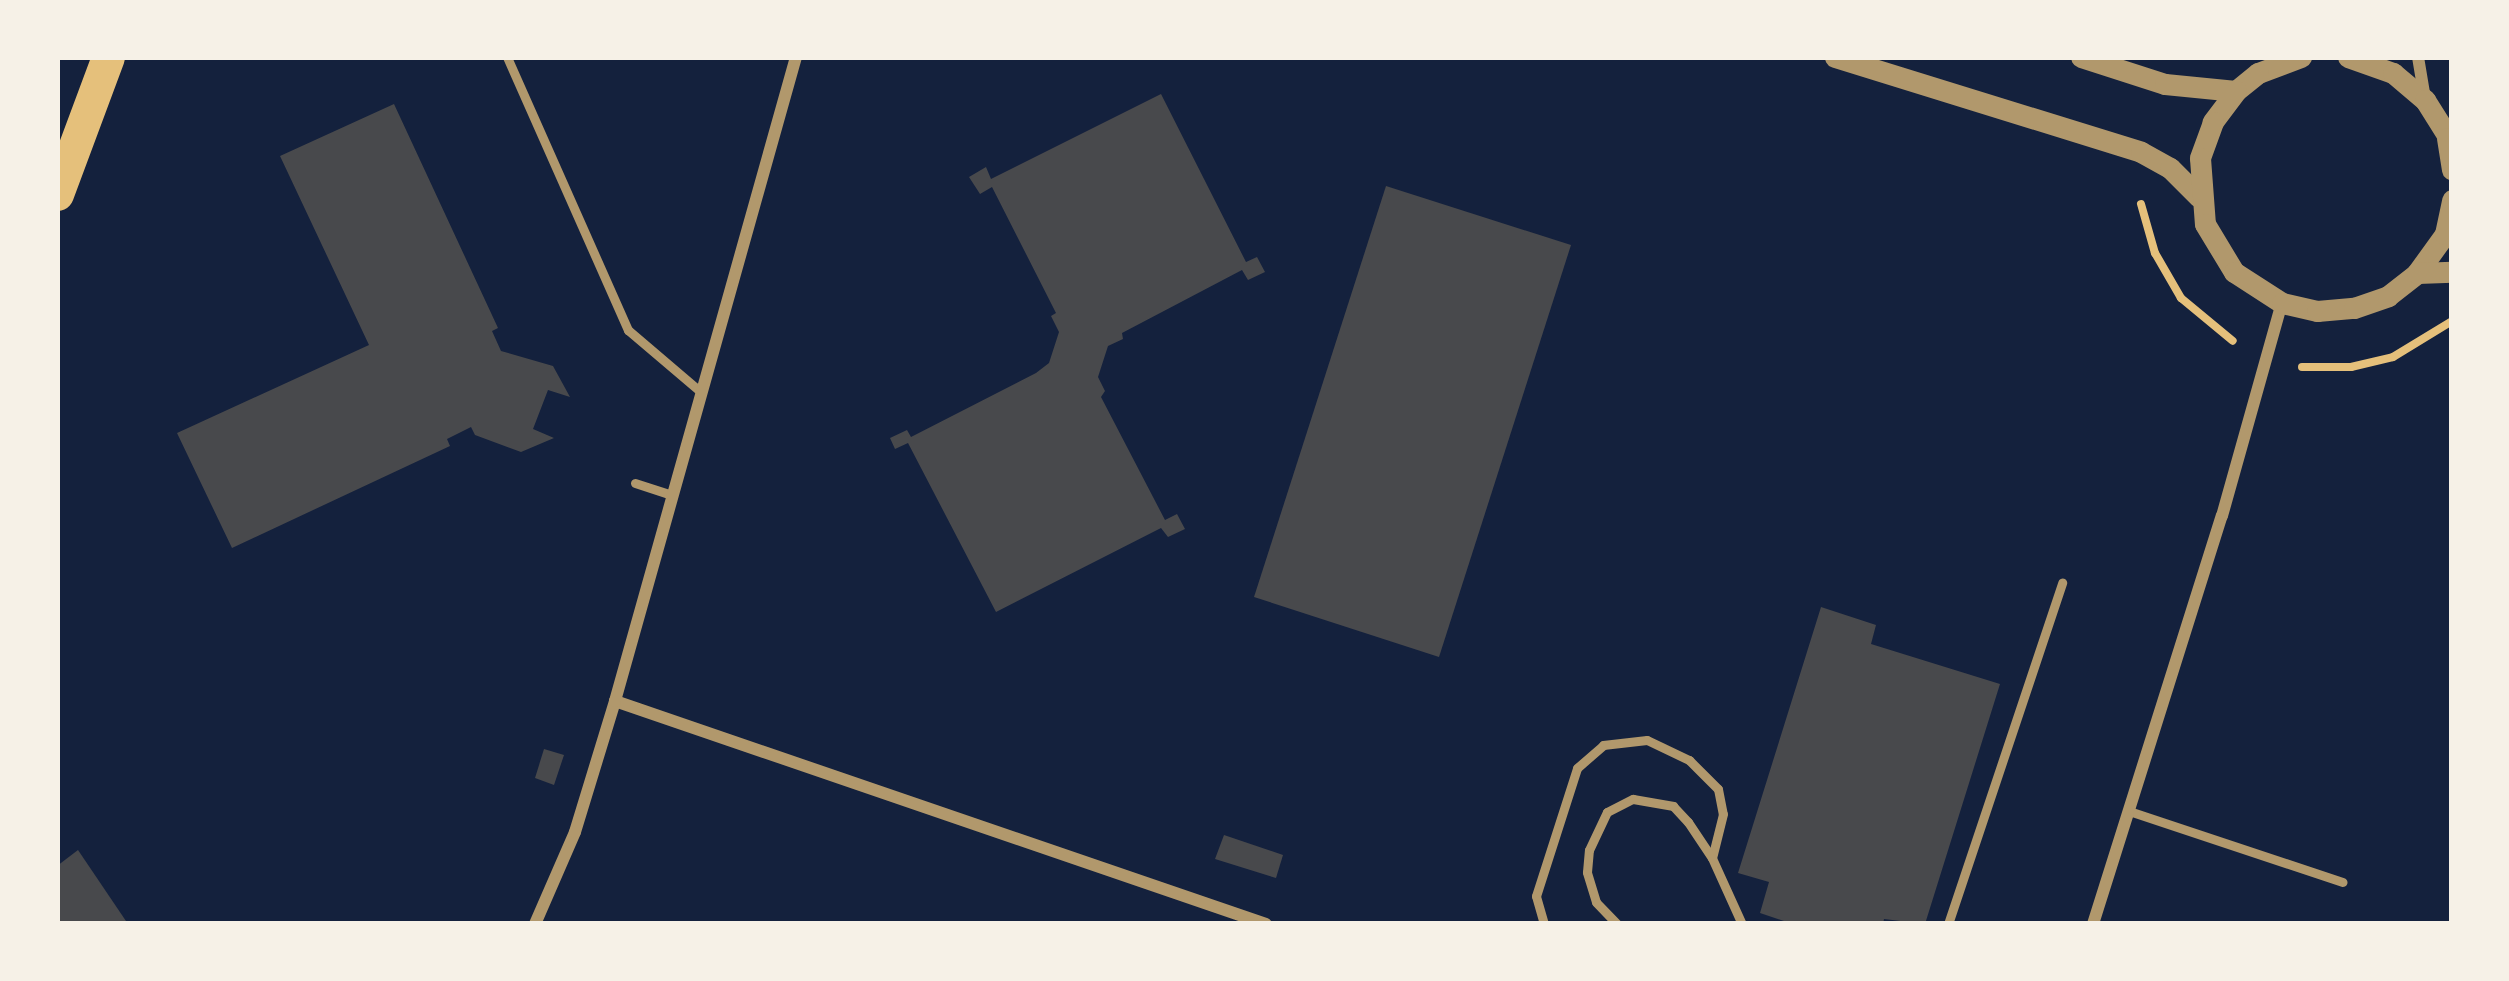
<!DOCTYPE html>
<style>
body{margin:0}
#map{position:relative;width:2509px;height:981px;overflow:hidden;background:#14213d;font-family:"Nunito Sans",sans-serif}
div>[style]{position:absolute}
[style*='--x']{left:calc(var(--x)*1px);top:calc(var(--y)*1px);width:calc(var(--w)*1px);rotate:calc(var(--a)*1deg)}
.building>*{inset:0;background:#48494c}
.path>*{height:8px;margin:-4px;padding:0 4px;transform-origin:4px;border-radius:4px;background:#e5c07b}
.service>*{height:9px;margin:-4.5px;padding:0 4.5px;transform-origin:4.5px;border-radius:4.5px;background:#b1986c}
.minor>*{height:12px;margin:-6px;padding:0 6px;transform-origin:6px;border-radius:6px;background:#b1986c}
.tertiary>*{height:21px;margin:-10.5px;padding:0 10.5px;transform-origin:10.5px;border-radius:10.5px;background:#b1986c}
.trunk>*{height:33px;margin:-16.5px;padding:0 16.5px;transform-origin:16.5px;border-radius:16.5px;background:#e5c07b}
span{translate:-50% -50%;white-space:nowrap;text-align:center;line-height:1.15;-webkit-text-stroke:9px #f6f1e7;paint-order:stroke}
.frame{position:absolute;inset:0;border:60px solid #f6f1e7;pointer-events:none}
</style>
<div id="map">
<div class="building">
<i style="clip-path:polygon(1161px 94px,1246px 262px,1257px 257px,1265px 272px,1248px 280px,1242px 270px,1122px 333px,1123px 339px,1108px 346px,1098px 377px,1105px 391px,1101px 397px,1165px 520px,1177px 514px,1185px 529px,1168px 537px,1161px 528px,996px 612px,908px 443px,895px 449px,890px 438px,907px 430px,911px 437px,1036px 373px,1049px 363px,1059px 332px,1051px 316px,1056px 313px,992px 187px,980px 194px,969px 177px,986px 167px,991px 179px)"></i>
<i style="clip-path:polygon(394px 104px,498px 328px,492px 331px,501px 351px,553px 366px,570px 397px,548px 390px,533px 429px,554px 438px,521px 452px,475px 435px,471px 427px,447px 439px,450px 446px,232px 548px,177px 433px,369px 345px,280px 156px)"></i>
<i style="clip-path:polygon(1386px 186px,1571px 245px,1439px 657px,1254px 597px)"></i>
<i style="clip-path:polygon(1821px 607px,1876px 625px,1871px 644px,2000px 684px,1925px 924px,1884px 919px,1883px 924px,1793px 924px,1760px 913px,1769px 882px,1738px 873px)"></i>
<i style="clip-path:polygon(544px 749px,564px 755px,554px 785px,535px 778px)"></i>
<i style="clip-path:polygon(1224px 835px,1283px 855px,1276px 878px,1215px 859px)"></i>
<i style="clip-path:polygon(78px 850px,128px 924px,57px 924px,57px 866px)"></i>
</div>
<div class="path">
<i style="--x:2141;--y:204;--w:51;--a:74.1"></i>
<i style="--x:2155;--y:253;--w:52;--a:60"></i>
<i style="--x:2181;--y:298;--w:67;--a:39.6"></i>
<i style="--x:2302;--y:367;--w:49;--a:0"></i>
<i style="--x:2351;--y:367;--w:43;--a:-13.4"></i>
<i style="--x:2393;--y:357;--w:69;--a:-31.4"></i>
</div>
<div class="service">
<i style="--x:507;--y:57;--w:299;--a:66.1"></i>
<i style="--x:628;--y:330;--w:97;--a:40.4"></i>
<i style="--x:635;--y:483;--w:40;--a:18"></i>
<i style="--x:2129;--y:811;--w:225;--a:18.4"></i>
<i style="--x:1544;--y:924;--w:29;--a:-106"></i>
<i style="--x:1536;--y:896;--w:134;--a:-72.2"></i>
<i style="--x:1577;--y:768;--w:35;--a:-41"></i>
<i style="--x:1603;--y:745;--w:44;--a:-6.5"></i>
<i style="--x:1647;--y:740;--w:47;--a:25.5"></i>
<i style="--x:1689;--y:760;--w:41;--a:45"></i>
<i style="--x:1718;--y:789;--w:25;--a:79"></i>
<i style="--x:1723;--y:814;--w:45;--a:104"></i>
<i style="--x:1617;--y:924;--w:30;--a:-134"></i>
<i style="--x:1596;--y:902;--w:31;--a:-107"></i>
<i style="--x:1587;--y:872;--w:22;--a:-85"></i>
<i style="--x:1589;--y:850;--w:42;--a:-64.7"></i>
<i style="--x:1607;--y:812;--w:29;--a:-27"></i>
<i style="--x:1633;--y:799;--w:41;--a:9.9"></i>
<i style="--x:1673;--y:806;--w:22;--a:47"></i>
<i style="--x:1688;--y:822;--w:43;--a:56.3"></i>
<i style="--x:1712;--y:858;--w:72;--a:65.6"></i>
<i style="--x:1948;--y:924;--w:360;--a:-71.5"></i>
</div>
<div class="minor">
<i style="--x:2418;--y:57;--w:43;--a:80.5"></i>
<i style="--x:615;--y:701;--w:688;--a:18.91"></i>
<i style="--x:535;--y:924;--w:100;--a:-66.5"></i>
<i style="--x:575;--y:832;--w:137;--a:-73"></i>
<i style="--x:615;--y:701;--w:669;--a:-74.3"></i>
<i style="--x:2093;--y:924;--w:428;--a:-72.5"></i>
<i style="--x:2222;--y:516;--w:221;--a:-74.3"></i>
</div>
<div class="tertiary">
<i style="--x:1835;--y:57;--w:320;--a:17.2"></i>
<i style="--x:2141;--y:152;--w:33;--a:29"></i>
<i style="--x:2170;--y:168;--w:41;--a:45"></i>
<i style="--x:2081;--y:57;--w:88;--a:17.8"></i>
<i style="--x:2165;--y:84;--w:71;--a:5.6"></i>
<i style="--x:2301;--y:57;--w:46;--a:159.6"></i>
<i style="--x:2258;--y:73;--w:28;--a:141"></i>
<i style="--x:2236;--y:91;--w:39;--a:127"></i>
<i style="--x:2213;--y:122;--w:38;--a:110"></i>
<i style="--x:2200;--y:158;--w:66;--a:85.7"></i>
<i style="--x:2205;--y:224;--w:56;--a:58.9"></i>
<i style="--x:2234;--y:272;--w:57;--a:32.9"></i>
<i style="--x:2282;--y:303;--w:36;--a:13"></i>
<i style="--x:2317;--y:311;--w:37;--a:-5"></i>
<i style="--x:2354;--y:308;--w:36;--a:-19"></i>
<i style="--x:2388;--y:296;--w:37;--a:-38"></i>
<i style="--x:2417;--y:273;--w:48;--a:-54.3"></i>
<i style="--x:2445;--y:234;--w:35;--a:-78"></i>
<i style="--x:2348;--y:57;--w:48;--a:19.6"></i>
<i style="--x:2393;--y:73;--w:42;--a:40.2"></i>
<i style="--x:2425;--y:100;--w:51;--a:57.9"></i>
<i style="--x:2447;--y:138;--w:32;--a:81"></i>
<i style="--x:2417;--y:273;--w:35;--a:-2"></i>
</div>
<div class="trunk">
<i style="--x:57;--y:194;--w:146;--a:-69.6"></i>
</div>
<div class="frame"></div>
</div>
